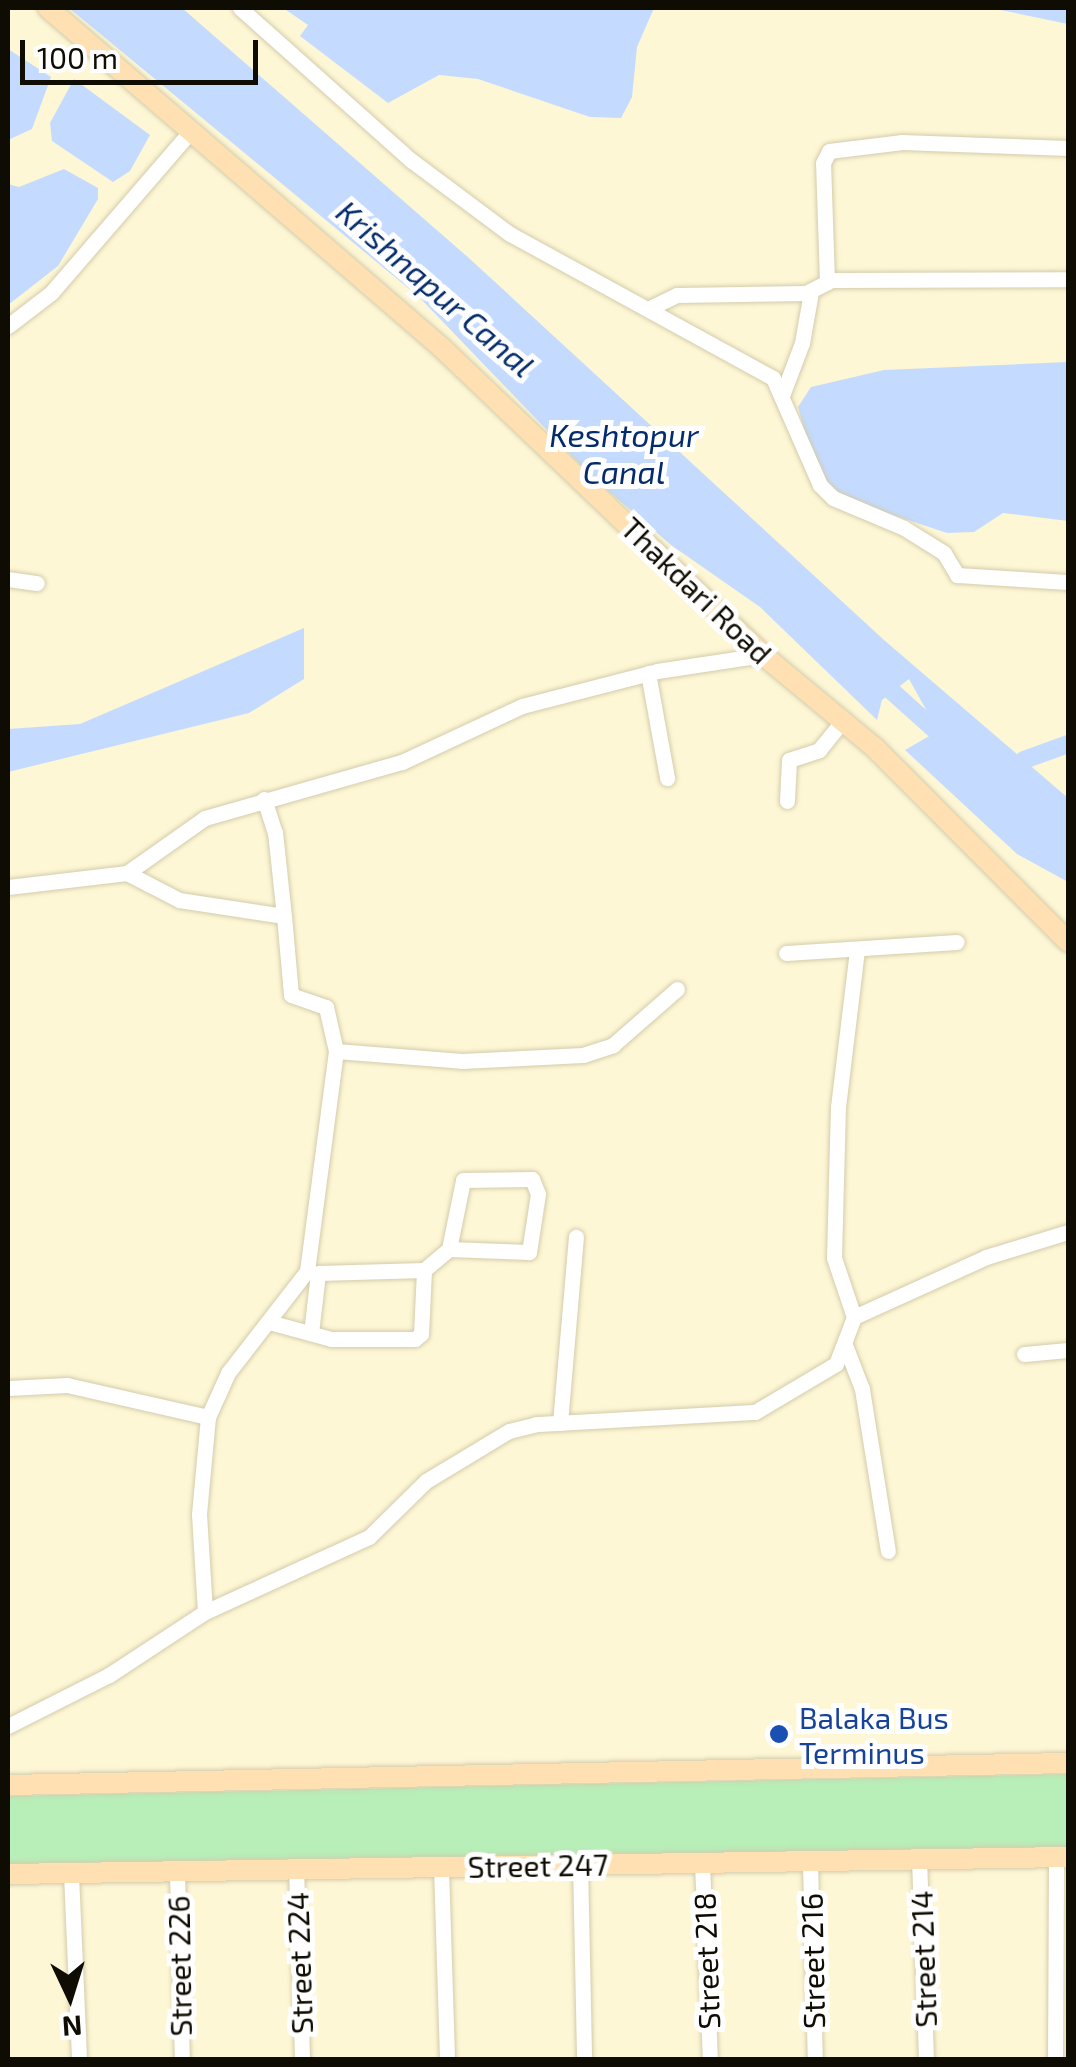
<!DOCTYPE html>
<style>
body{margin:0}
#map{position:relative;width:1076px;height:2067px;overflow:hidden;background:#fef7d5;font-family:"Exo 2",sans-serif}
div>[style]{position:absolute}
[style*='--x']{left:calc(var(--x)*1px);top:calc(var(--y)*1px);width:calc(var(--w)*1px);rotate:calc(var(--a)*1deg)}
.green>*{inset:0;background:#b8eeb8}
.water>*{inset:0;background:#c4dbff}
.canal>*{height:18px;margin:-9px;padding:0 9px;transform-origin:9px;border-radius:9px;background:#c4dbff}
.roads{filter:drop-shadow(0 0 2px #d3ccac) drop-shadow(0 0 2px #d3ccac)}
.street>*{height:15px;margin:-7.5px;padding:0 7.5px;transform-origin:7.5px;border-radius:7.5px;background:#fff}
.secondary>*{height:20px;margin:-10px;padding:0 10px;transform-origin:10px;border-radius:10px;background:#fee0b2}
.dots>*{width:28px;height:28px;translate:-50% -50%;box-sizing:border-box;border:5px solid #fff;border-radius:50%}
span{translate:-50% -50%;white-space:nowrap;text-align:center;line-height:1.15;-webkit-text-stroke:10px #fff;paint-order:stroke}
.street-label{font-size:30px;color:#0f0c03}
.transit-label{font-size:30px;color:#164399}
.left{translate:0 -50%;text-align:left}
.water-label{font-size:32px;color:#032b6d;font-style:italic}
.frame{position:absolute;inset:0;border:10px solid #0f0c03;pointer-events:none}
.north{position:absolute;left:20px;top:1947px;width:100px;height:100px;-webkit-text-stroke:8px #fff;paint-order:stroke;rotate:176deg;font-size:28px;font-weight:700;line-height:40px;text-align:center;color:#0f0c03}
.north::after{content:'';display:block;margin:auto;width:35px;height:45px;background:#0f0c03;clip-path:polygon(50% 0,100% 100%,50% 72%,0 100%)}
.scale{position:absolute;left:20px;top:40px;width:238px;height:45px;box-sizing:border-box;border:5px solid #0f0c03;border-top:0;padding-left:12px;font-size:30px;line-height:35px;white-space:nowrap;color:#0f0c03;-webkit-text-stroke:8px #fff;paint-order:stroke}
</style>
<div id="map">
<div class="green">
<i style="clip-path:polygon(1068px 1774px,1068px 1847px,8px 1864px,8px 1796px)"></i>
</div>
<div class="water">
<i style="clip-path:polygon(69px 8px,182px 8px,470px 259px,884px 640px,1068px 798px,1068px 882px,1017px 854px,905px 750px,938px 731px,909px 679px,882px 700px,877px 720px,760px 607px,671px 545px,592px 477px,419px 297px)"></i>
<i style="clip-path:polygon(283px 8px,654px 8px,637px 47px,632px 97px,621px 118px,590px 117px,478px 79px,439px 75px,388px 103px,300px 36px,308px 25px)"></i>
<i style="clip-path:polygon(989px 8px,1068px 8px,1068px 24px,991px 8px)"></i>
<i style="clip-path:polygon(8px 49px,51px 77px,32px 129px,8px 140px)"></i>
<i style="clip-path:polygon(74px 79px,150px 135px,130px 171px,113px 182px,52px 141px,50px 123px)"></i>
<i style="clip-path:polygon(64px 169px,98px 188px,98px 199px,58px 266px,8px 305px,8px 184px,19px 187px)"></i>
<i style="clip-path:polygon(1068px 362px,1068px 521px,1003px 513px,974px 532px,947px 533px,848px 500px,817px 475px,798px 407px,811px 387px,884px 370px)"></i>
<i style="clip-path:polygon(304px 628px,304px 679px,249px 713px,8px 772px,8px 729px,80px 724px)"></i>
</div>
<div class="canal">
<i style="--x:876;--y:677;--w:103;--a:41.9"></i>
<i style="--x:1024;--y:760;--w:47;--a:-20"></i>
</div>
<div class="roads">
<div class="street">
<i style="--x:240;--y:8;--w:230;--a:41.7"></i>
<i style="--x:412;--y:161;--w:122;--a:36.7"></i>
<i style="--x:510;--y:234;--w:300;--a:28.7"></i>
<i style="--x:773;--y:378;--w:117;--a:66.3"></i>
<i style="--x:820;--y:485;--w:18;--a:45"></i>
<i style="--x:833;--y:498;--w:77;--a:22.9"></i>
<i style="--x:904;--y:528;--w:47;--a:32"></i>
<i style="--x:944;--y:553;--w:26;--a:59"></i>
<i style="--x:957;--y:575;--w:111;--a:3.6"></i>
<i style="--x:827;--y:282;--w:119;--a:-91.9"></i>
<i style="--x:823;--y:163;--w:13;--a:-63"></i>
<i style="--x:829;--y:151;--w:74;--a:-7"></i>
<i style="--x:902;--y:142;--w:166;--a:2.1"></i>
<i style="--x:652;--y:307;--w:28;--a:-26"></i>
<i style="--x:677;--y:295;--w:129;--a:-0.9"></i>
<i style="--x:806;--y:293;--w:28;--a:-27"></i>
<i style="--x:831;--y:280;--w:237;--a:-0.2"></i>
<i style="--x:8;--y:326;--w:54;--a:-37.5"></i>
<i style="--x:51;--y:293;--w:211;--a:-49.2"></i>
<i style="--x:783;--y:393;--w:53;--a:-69.2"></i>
<i style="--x:802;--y:343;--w:52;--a:-80"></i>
<i style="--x:8;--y:579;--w:29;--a:8"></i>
<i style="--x:648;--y:673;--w:107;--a:79.7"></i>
<i style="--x:264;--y:799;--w:35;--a:72"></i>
<i style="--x:275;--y:832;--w:84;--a:83.9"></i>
<i style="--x:787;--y:801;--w:41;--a:-87.2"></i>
<i style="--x:789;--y:760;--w:32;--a:-18"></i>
<i style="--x:819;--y:750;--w:33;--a:-51"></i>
<i style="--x:127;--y:873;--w:59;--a:27.4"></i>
<i style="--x:179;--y:900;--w:106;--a:8.7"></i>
<i style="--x:284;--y:916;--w:79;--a:84.9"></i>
<i style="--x:291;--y:995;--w:37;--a:19"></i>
<i style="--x:326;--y:1007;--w:45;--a:77.2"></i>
<i style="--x:336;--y:1051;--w:222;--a:97.5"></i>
<i style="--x:307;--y:1271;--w:129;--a:127.8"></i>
<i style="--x:228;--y:1373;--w:48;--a:114.4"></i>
<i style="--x:208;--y:1417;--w:97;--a:95.3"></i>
<i style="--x:199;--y:1514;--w:98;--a:86.5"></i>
<i style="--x:8;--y:887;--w:120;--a:-6.7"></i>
<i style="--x:127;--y:873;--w:95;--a:-35.2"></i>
<i style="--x:205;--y:818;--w:205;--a:-15.9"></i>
<i style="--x:402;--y:762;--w:132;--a:-25"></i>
<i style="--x:522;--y:706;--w:139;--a:-14.5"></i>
<i style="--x:657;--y:671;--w:107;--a:-8.6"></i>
<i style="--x:786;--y:953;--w:171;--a:-3.7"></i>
<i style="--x:336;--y:1051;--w:126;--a:4.5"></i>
<i style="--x:462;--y:1061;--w:121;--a:-2.8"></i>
<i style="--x:583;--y:1055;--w:32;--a:-18"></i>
<i style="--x:613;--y:1045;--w:85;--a:-41.2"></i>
<i style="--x:854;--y:1317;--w:62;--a:-108.7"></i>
<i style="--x:834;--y:1258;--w:151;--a:-88.5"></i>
<i style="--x:838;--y:1107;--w:157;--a:-83.1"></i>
<i style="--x:269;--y:1322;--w:64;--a:15.3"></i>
<i style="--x:331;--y:1339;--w:84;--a:0"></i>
<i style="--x:415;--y:1339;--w:8;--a:-40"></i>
<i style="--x:421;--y:1334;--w:64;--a:-87.3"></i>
<i style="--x:311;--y:1333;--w:60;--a:-83.3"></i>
<i style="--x:318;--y:1273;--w:106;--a:-1.6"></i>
<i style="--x:424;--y:1270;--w:33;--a:-40"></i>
<i style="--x:449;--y:1249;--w:70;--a:-78.5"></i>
<i style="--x:463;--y:1180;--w:69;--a:-0.8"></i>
<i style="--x:532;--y:1179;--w:16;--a:68"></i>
<i style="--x:538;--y:1194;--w:59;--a:98.8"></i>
<i style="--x:529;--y:1252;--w:80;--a:-177.9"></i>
<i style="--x:845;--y:1345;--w:47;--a:68.9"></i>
<i style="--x:862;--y:1389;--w:164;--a:80.9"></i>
<i style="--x:1024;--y:1354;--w:44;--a:-5.2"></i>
<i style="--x:8;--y:1388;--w:59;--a:-2.9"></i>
<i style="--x:67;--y:1385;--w:145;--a:12.8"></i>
<i style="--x:560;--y:1423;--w:187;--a:-85.1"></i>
<i style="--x:8;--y:1726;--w:113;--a:-26.8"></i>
<i style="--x:109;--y:1675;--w:115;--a:-33.3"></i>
<i style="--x:205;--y:1612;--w:180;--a:-24.6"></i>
<i style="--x:369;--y:1537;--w:80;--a:-44.5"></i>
<i style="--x:426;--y:1481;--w:97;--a:-31.1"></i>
<i style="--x:509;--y:1431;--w:29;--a:-14"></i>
<i style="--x:537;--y:1424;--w:218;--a:-3.2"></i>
<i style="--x:755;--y:1412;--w:94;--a:-30.7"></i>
<i style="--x:836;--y:1364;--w:50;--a:-69"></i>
<i style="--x:854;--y:1317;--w:145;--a:-24.4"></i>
<i style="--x:986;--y:1257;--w:86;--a:-17"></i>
<i style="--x:919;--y:1858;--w:202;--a:88"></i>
<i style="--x:810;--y:1862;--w:198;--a:88.6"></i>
<i style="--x:580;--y:1863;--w:197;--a:88.8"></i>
<i style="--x:702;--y:1863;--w:197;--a:87.7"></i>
<i style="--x:296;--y:1867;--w:193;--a:88.2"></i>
<i style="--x:441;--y:1867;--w:193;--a:88.2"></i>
<i style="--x:177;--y:1873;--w:187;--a:88.5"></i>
<i style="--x:71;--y:1874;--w:186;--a:87.5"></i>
<i style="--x:1055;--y:2060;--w:202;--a:-89.7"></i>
</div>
<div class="secondary">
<i style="--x:48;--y:8;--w:519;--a:40.78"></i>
<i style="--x:441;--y:347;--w:446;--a:43.7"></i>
<i style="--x:763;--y:655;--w:144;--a:39.7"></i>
<i style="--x:874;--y:747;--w:275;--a:45.1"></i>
<i style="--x:8;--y:1785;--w:1060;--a:-1.19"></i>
<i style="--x:8;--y:1874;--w:1060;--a:-0.92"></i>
</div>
</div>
<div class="dots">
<i style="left:779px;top:1734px;background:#1a4fb4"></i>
</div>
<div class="street-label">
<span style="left:697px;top:590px;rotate:44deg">Thakdari Road</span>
<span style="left:538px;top:1865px;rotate:-1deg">Street 247</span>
<span style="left:923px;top:1959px;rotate:-92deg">Street 214</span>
<span style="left:706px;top:1961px;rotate:-92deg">Street 218</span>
<span style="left:812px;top:1961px;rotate:-91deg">Street 216</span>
<span style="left:299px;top:1963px;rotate:-92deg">Street 224</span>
<span style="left:179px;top:1966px;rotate:-91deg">Street 226</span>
</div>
<div class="transit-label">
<span class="left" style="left:799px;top:1734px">Balaka Bus<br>Terminus</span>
</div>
<div class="water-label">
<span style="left:436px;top:288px;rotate:41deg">Krishnapur Canal</span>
<span style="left:624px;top:453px">Keshtopur<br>Canal</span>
</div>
<div class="frame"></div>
<div class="north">N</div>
<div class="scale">100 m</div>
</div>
